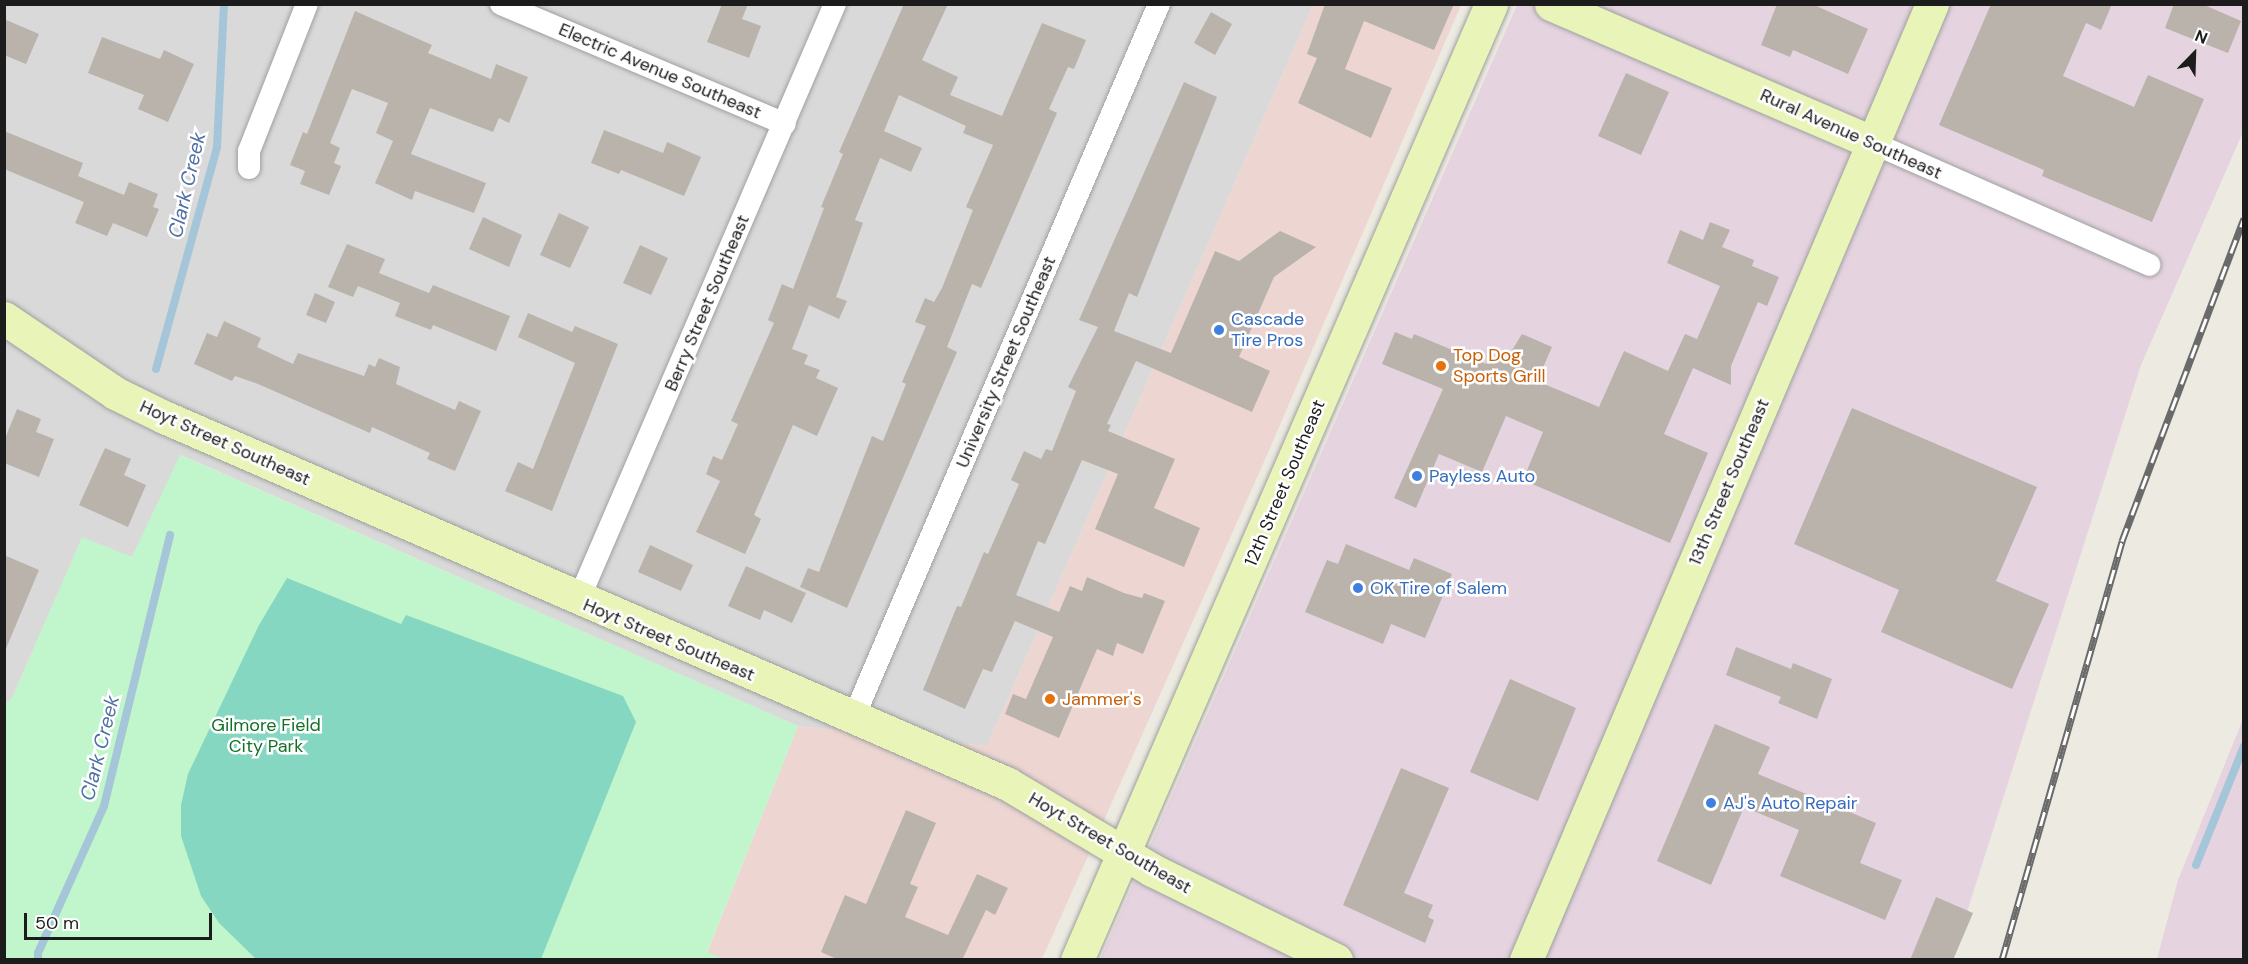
<!DOCTYPE html>
<style>
body{margin:0}
#map{position:relative;width:2248px;height:964px;overflow:hidden;background:#edeae2;font-family:"DM Sans",sans-serif}
div>[style]{position:absolute}
[style*='--x']{left:calc(var(--x)*1px);top:calc(var(--y)*1px);width:calc(var(--w)*1px);rotate:calc(var(--a)*1deg)}
.residential>*{inset:0;background:#dad9d9}
.commercial>*{inset:0;background:#edd6d2}
.industrial>*{inset:0;background:#e5d4e0}
.park>*{inset:0;background:#c1f5cc}
.pitch>*{inset:0;background:#85d7c2}
.stream>*{height:8px;margin:-4px;padding:0 4px;transform-origin:4px;border-radius:4px;background:#a5c5d8}
.building>*{inset:0;background:#b9b3ac}
.roads{filter:drop-shadow(0 0 2px #a0a0a0) drop-shadow(0 0 2px #a0a0a0)}
.street>*{height:22px;margin:-11px;padding:0 11px;transform-origin:11px;border-radius:11px;background:#fff}
.secondary>*{height:33px;margin:-16.5px;padding:0 16.5px;transform-origin:16.5px;border-radius:16.5px;background:#e9f4b8}
.rail>*{height:7px;margin-top:-3.5px;transform-origin:0;background:repeating-linear-gradient(90deg,#fff 0 14px,#6a6a6a 0 28px);box-sizing:border-box;border-block:2px solid #6a6a6a}
.dots>*{width:16px;height:16px;translate:-50% -50%;box-sizing:border-box;border:3px solid #fff;border-radius:50%}
span{translate:-50% -50%;white-space:nowrap;text-align:center;line-height:1.15;-webkit-text-stroke:5px #fff;paint-order:stroke}
.street-label{font-size:18px;color:#1c1c1c}
.shop-label{font-size:18px;color:#366cbe}
.left{translate:0 -50%;text-align:left}
.food-label{font-size:18px;color:#c56008}
.park-label{font-size:18px;color:#127127}
.water-label{font-size:20px;color:#506fa4;font-style:italic}
.frame{position:absolute;inset:0;border:6px solid #1c1c1c;pointer-events:none}
.north{position:absolute;left:2164px;top:24px;width:60px;height:60px;-webkit-text-stroke:4px #fff;paint-order:stroke;rotate:23deg;font-size:16px;font-weight:700;line-height:24px;text-align:center;color:#1c1c1c}
.north::after{content:'';display:block;margin:auto;width:21px;height:27px;background:#1c1c1c;clip-path:polygon(50% 0,100% 100%,50% 72%,0 100%)}
.scale{position:absolute;left:24px;top:913px;width:188px;height:27px;box-sizing:border-box;border:3px solid #1c1c1c;border-top:0;padding-left:8px;font-size:18px;line-height:21px;white-space:nowrap;color:#1c1c1c;-webkit-text-stroke:4px #fff;paint-order:stroke}
</style>
<div id="map">
<div class="residential">
<i style="clip-path:polygon(5px 5px,1313px 5px,987px 746px,798px 726px,181px 455px,132px 557px,82px 538px,12px 698px,5px 705px)"></i>
</div>
<div class="commercial">
<i style="clip-path:polygon(1313px 5px,1461px 5px,1267px 455px,1042px 959px,724px 960px,707px 953px,798px 726px,987px 746px)"></i>
</div>
<div class="industrial">
<i style="clip-path:polygon(1517px 5px,2243px 5px,2243px 132px,2141px 365px,1952px 959px,1100px 960px)"></i>
<i style="clip-path:polygon(2243px 719px,2243px 959px,2157px 959px,2178px 880px)"></i>
</div>
<div class="park">
<i style="clip-path:polygon(180px 455px,798px 726px,707px 952px,724px 959px,5px 960px,5px 705px,12px 698px,82px 537px,132px 557px)"></i>
</div>
<div class="pitch">
<i style="clip-path:polygon(287px 578px,401px 624px,406px 615px,623px 696px,636px 722px,541px 959px,256px 959px,219px 923px,201px 896px,181px 836px,181px 805px,188px 774px,259px 625px)"></i>
</div>
<div class="stream">
<i style="--x:156;--y:369;--w:230;--a:-74.6"></i>
<i style="--x:217;--y:147;--w:143;--a:-87.2"></i>
<i style="--x:2196;--y:865;--w:128;--a:-68"></i>
<i style="--x:38;--y:960;--w:7;--a:-90"></i>
<i style="--x:38;--y:953;--w:161;--a:-65.8"></i>
<i style="--x:104;--y:806;--w:279;--a:-76.3"></i>
</div>
<div class="building">
<i style="clip-path:polygon(722px 4px,748px 4px,742px 19px,761px 26px,749px 58px,707px 42px)"></i>
<i style="clip-path:polygon(904px 4px,948px 4px,922px 60px,958px 77px,950px 95px,1002px 116px,1042px 23px,1086px 40px,1074px 69px,1068px 67px,1049px 109px,1057px 113px,981px 288px,972px 284px,947px 347px,957px 352px,847px 608px,800px 587px,808px 568px,819px 572px,872px 436px,883px 441px,906px 384px,902px 382px,926px 326px,915px 322px,925px 298px,934px 302px,942px 288px,973px 210px,966px 207px,993px 145px,963px 133px,966px 126px,899px 95px,884px 131px,922px 148px,911px 172px,880px 158px,855px 220px,863px 223px,836px 297px,847px 301px,839px 319px,809px 305px,792px 349px,808px 355px,804px 364px,820px 370px,816px 378px,838px 388px,817px 436px,793px 425px,754px 515px,761px 519px,745px 554px,696px 532px,720px 481px,706px 474px,713px 456px,722px 460px,738px 424px,731px 421px,774px 323px,768px 320px,782px 284px,793px 289px,824px 208px,821px 207px,843px 154px,839px 152px)"></i>
<i style="clip-path:polygon(1325px 4px,1454px 4px,1434px 50px,1364px 21px,1345px 69px,1392px 88px,1371px 138px,1298px 103px,1317px 58px,1307px 54px)"></i>
<i style="clip-path:polygon(1777px 4px,1812px 4px,1868px 29px,1848px 74px,1793px 50px,1790px 57px,1761px 45px)"></i>
<i style="clip-path:polygon(1991px 4px,2112px 4px,2101px 30px,2086px 23px,2063px 76px,2134px 107px,2148px 75px,2204px 99px,2152px 222px,2042px 176px,2044px 170px,1939px 125px)"></i>
<i style="clip-path:polygon(2174px 4px,2202px 4px,2241px 21px,2228px 53px,2165px 28px)"></i>
<i style="clip-path:polygon(355px 11px,432px 45px,428px 53px,491px 79px,496px 64px,528px 77px,509px 123px,499px 118px,493px 132px,430px 108px,411px 154px,486px 183px,474px 213px,415px 191px,412px 200px,375px 183px,393px 141px,376px 133px,388px 103px,352px 89px,330px 143px,340px 148px,334px 163px,341px 166px,329px 195px,300px 184px,305px 171px,290px 165px,303px 132px,307px 134px)"></i>
<i style="clip-path:polygon(1211px 12px,1232px 24px,1215px 55px,1194px 43px)"></i>
<i style="clip-path:polygon(4px 19px,39px 34px,26px 64px,4px 55px)"></i>
<i style="clip-path:polygon(102px 37px,160px 59px,164px 50px,194px 64px,168px 122px,138px 109px,144px 95px,88px 73px)"></i>
<i style="clip-path:polygon(1626px 73px,1669px 92px,1641px 155px,1598px 136px)"></i>
<i style="clip-path:polygon(1184px 82px,1217px 97px,1137px 297px,1129px 293px,1114px 331px,1171px 353px,1215px 251px,1239px 261px,1280px 231px,1316px 247px,1274px 277px,1239px 357px,1270px 371px,1252px 412px,1136px 361px,1107px 424px,1111px 425px,1108px 431px,1175px 459px,1154px 508px,1200px 528px,1184px 567px,1095px 529px,1118px 474px,1082px 460px,1045px 544px,1038px 541px,1016px 595px,1059px 612px,1070px 586px,1082px 591px,1087px 577px,1124px 593px,1142px 598px,1144px 593px,1165px 601px,1143px 654px,1117px 643px,1113px 656px,1097px 649px,1059px 738px,1005px 714px,1013px 694px,1026px 699px,1053px 637px,1015px 621px,992px 672px,983px 669px,965px 709px,923px 690px,957px 606px,961px 607px,984px 552px,988px 554px,1019px 484px,1011px 480px,1024px 451px,1041px 459px,1046px 449px,1052px 451px,1076px 391px,1068px 387px,1098px 327px,1079px 320px)"></i>
<i style="clip-path:polygon(604px 130px,663px 153px,667px 142px,701px 157px,684px 196px,621px 170px,619px 174px,591px 163px)"></i>
<i style="clip-path:polygon(4px 131px,83px 163px,78px 176px,124px 195px,129px 182px,158px 194px,153px 207px,159px 209px,147px 237px,113px 223px,107px 236px,75px 223px,84px 202px,4px 169px)"></i>
<i style="clip-path:polygon(559px 213px,589px 227px,570px 268px,540px 255px)"></i>
<i style="clip-path:polygon(483px 217px,522px 235px,509px 267px,469px 249px)"></i>
<i style="clip-path:polygon(1710px 222px,1730px 230px,1722px 247px,1754px 260px,1752px 266px,1779px 277px,1767px 306px,1758px 302px,1731px 366px,1731px 385px,1693px 368px,1664px 434px,1708px 453px,1670px 543px,1523px 480px,1543px 432px,1506px 416px,1482px 472px,1439px 454px,1416px 508px,1394px 498px,1443px 389px,1382px 364px,1395px 332px,1412px 339px,1414px 334px,1486px 364px,1489px 356px,1504px 363px,1522px 334px,1552px 347px,1537px 381px,1599px 407px,1624px 351px,1668px 371px,1685px 334px,1697px 339px,1720px 286px,1667px 263px,1680px 230px,1703px 240px)"></i>
<i style="clip-path:polygon(347px 244px,385px 259px,379px 273px,429px 293px,433px 285px,510px 316px,496px 351px,433px 325px,431px 330px,395px 316px,400px 303px,358px 286px,353px 297px,328px 287px)"></i>
<i style="clip-path:polygon(640px 245px,668px 258px,651px 295px,623px 283px)"></i>
<i style="clip-path:polygon(315px 293px,335px 302px,326px 323px,306px 315px)"></i>
<i style="clip-path:polygon(528px 313px,572px 332px,575px 326px,618px 344px,552px 511px,505px 491px,518px 462px,533px 469px,575px 363px,518px 337px)"></i>
<i style="clip-path:polygon(224px 321px,261px 338px,257px 347px,293px 364px,298px 353px,364px 376px,369px 364px,375px 367px,379px 358px,400px 367px,396px 384px,455px 410px,459px 401px,481px 411px,455px 471px,427px 459px,430px 453px,372px 427px,370px 433px,258px 384px,235px 376px,232px 381px,194px 364px,207px 333px,217px 337px)"></i>
<i style="clip-path:polygon(1852px 408px,2037px 487px,1996px 581px,2049px 604px,2012px 689px,1881px 632px,1899px 590px,1794px 544px)"></i>
<i style="clip-path:polygon(17px 409px,41px 419px,36px 432px,54px 439px,39px 477px,4px 463px,4px 441px)"></i>
<i style="clip-path:polygon(105px 448px,131px 459px,124px 475px,146px 485px,128px 527px,79px 505px)"></i>
<i style="clip-path:polygon(1346px 544px,1409px 570px,1414px 558px,1452px 574px,1425px 638px,1391px 624px,1383px 644px,1305px 612px,1327px 560px,1338px 564px)"></i>
<i style="clip-path:polygon(650px 545px,693px 565px,681px 591px,638px 572px)"></i>
<i style="clip-path:polygon(4px 555px,39px 570px,5px 651px,4px 651px)"></i>
<i style="clip-path:polygon(746px 566px,806px 593px,792px 623px,764px 610px,760px 620px,728px 606px)"></i>
<i style="clip-path:polygon(1736px 647px,1791px 669px,1793px 663px,1832px 679px,1817px 719px,1778px 703px,1781px 697px,1726px 675px)"></i>
<i style="clip-path:polygon(1510px 679px,1576px 708px,1538px 801px,1470px 772px)"></i>
<i style="clip-path:polygon(1715px 724px,1770px 747px,1758px 774px,1876px 823px,1860px 863px,1902px 880px,1885px 920px,1780px 876px,1799px 830px,1744px 807px,1711px 885px,1657px 861px)"></i>
<i style="clip-path:polygon(1401px 768px,1449px 788px,1404px 893px,1433px 905px,1428px 917px,1434px 920px,1425px 943px,1343px 905px)"></i>
<i style="clip-path:polygon(906px 810px,936px 823px,910px 884px,918px 887px,905px 917px,948px 935px,977px 874px,1008px 888px,995px 915px,986px 910px,962px 960px,839px 960px,821px 952px,845px 895px,866px 904px)"></i>
<i style="clip-path:polygon(1936px 897px,1973px 913px,1953px 960px,1910px 960px)"></i>
</div>
<div class="roads">
<div class="street">
<i style="--x:501;--y:4;--w:308;--a:22.9"></i>
<i style="--x:1873;--y:143;--w:302;--a:23.8"></i>
<i style="--x:249;--y:168;--w:17;--a:-90"></i>
<i style="--x:249;--y:151;--w:158;--a:-68.5"></i>
<i style="--x:578;--y:601;--w:650;--a:-66.71"></i>
<i style="--x:853;--y:719;--w:778;--a:-66.83"></i>
</div>
<div class="secondary">
<i style="--x:1551;--y:4;--w:351;--a:23.3"></i>
<i style="--x:4;--y:318;--w:134;--a:34"></i>
<i style="--x:115;--y:393;--w:55;--a:26.1"></i>
<i style="--x:164;--y:417;--w:920;--a:23.5"></i>
<i style="--x:1008;--y:784;--w:168;--a:30.8"></i>
<i style="--x:1152;--y:870;--w:205;--a:26.1"></i>
<i style="--x:1077;--y:960;--w:1042;--a:-66.58"></i>
<i style="--x:1526;--y:960;--w:1039;--a:-66.99"></i>
</div>
</div>
<div class="rail">
<i style="--x:2002;--y:960;--w:436;--a:-74"></i>
<i style="--x:2122;--y:541;--w:345;--a:-69.3"></i>
</div>
<div class="dots">
<i style="left:1219px;top:330px;background:#3f7fe0"></i>
<i style="left:1441px;top:366px;background:#e8710a"></i>
<i style="left:1417px;top:476px;background:#3f7fe0"></i>
<i style="left:1358px;top:588px;background:#3f7fe0"></i>
<i style="left:1050px;top:699px;background:#e8710a"></i>
<i style="left:1711px;top:803px;background:#3f7fe0"></i>
</div>
<div class="street-label">
<span style="left:660px;top:71px;rotate:23deg">Electric Avenue Southeast</span>
<span style="left:1851px;top:134px;rotate:24deg">Rural Avenue Southeast</span>
<span style="left:707px;top:303px;rotate:-67deg">Berry Street Southeast</span>
<span style="left:1006px;top:362px;rotate:-67deg">University Street Southeast</span>
<span style="left:225px;top:443px;rotate:24deg">Hoyt Street Southeast</span>
<span style="left:1729px;top:482px;rotate:-67deg">13th Street Southeast</span>
<span style="left:1285px;top:483px;rotate:-67deg">12th Street Southeast</span>
<span style="left:669px;top:640px;rotate:23deg">Hoyt Street Southeast</span>
<span style="left:1110px;top:843px;rotate:30deg">Hoyt Street Southeast</span>
</div>
<div class="shop-label">
<span class="left" style="left:1231px;top:330px">Cascade<br>Tire Pros</span>
<span class="left" style="left:1429px;top:476px">Payless Auto</span>
<span class="left" style="left:1370px;top:588px">OK Tire of Salem</span>
<span class="left" style="left:1723px;top:803px">AJ's Auto Repair</span>
</div>
<div class="food-label">
<span class="left" style="left:1453px;top:366px">Top Dog<br>Sports Grill</span>
<span class="left" style="left:1062px;top:699px">Jammer's</span>
</div>
<div class="park-label">
<span style="left:266px;top:736px">Gilmore Field<br>City Park</span>
</div>
<div class="water-label">
<span style="left:187px;top:185px;rotate:-77deg">Clark Creek</span>
<span style="left:100px;top:748px;rotate:-76deg">Clark Creek</span>
</div>
<div class="frame"></div>
<div class="north">N</div>
<div class="scale">50 m</div>
</div>
